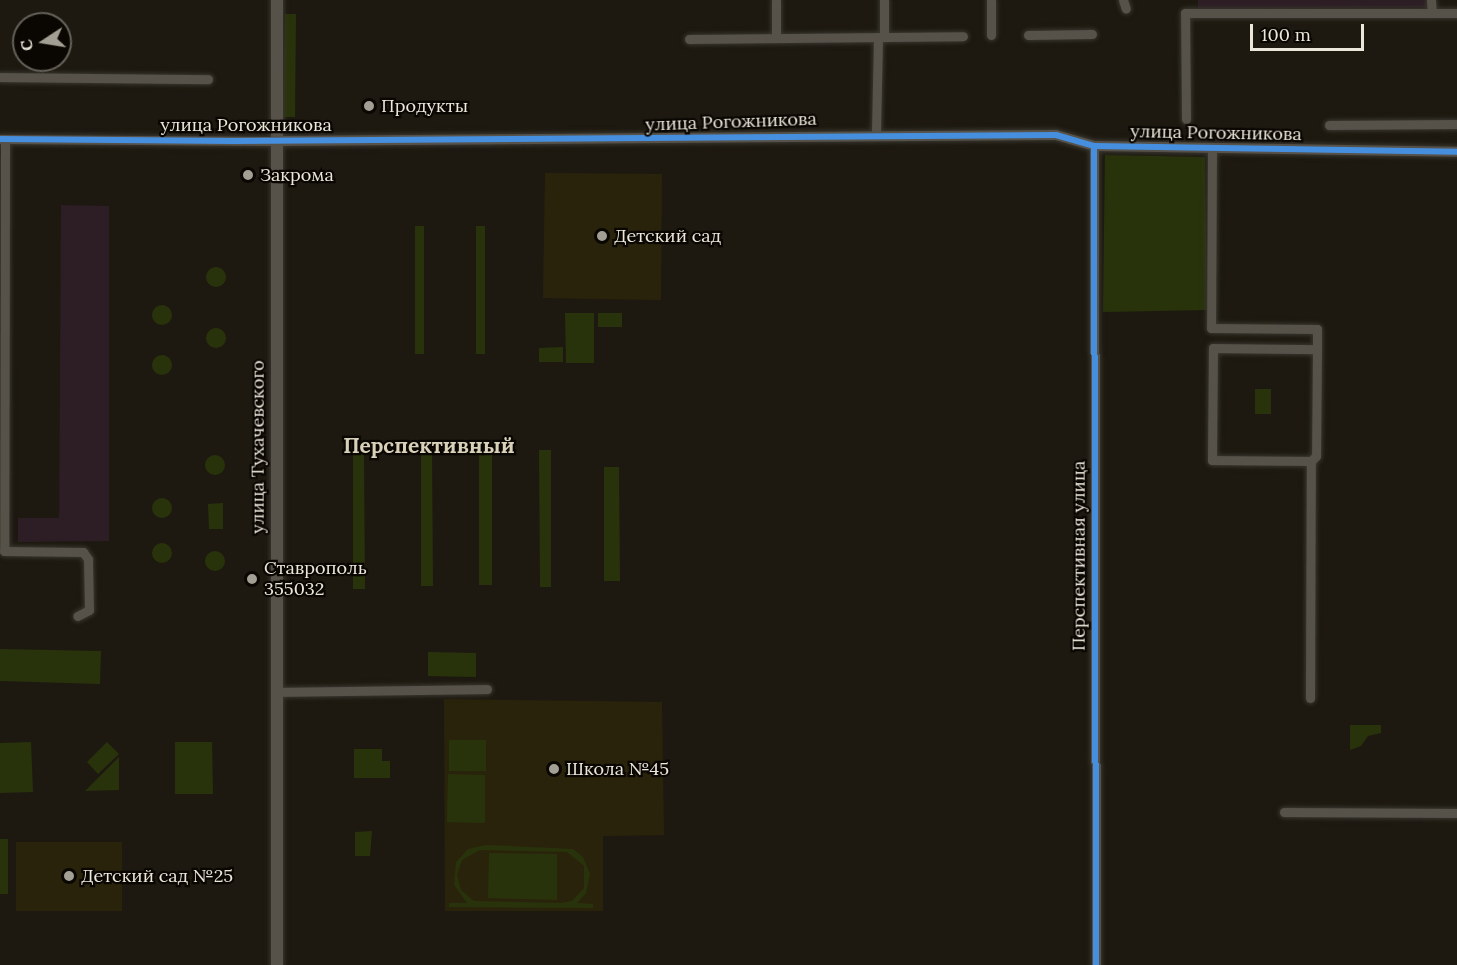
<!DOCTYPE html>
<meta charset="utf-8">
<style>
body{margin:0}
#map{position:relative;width:1457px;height:965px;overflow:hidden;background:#1d1910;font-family:Lora,serif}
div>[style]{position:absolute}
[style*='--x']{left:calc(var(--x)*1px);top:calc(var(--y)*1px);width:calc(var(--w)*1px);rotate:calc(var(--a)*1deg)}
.industrial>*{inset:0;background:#2d1d24}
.built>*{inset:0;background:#2a230b}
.green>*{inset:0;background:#29330b}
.round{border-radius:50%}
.roads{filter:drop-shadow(0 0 2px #38362f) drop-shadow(0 0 2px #38362f)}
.minor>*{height:9px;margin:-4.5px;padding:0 4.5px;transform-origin:4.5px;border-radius:4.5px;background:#56524a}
.tertiary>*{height:10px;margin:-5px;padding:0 5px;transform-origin:5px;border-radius:5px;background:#56524a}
.secondary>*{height:12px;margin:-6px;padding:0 6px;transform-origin:6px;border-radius:6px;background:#56524a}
.cycleway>*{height:6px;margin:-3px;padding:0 3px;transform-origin:3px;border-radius:3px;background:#468fdf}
.dots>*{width:16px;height:16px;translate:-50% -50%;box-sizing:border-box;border:3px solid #0a0702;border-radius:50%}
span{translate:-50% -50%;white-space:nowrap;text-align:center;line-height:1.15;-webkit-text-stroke:4.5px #0a0702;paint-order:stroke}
.poi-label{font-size:18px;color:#ebe7db}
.left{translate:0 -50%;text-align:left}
.street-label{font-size:18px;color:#ebe7db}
.quarter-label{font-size:21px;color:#d8d0b9;font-weight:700}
.north{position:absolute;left:12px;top:12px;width:60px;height:60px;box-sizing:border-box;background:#0a0702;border:2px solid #646159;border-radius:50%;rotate:258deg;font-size:16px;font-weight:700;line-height:24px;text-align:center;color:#ebe7db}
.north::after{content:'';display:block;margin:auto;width:21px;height:27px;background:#a39f94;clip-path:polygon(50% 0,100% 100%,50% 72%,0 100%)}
.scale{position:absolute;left:1250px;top:24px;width:114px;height:27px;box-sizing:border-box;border:3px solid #ebe7db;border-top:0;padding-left:8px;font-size:18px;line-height:21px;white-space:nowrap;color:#ebe7db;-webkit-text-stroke:4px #0a0702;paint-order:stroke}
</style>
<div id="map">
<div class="industrial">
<i style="clip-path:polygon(1198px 0,1429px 0,1430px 7px,1198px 9px)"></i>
<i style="clip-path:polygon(61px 205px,109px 206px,109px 541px,18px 542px,18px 518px,59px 518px)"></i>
</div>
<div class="built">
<i style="clip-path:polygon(545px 173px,662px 174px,661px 300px,543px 298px)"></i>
<i style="clip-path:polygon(444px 699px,662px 702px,664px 835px,603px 836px,603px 911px,445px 911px)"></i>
<i style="clip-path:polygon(16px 842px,122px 842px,122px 911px,16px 911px)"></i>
</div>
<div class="green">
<i style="clip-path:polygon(285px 14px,296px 14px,295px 117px,283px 117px)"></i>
<i style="clip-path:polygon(1105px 155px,1205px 157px,1207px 310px,1103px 312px)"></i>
<i style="clip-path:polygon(415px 226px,424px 226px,424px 354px,415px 354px)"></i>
<i style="clip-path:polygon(476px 226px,485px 226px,485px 354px,476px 354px)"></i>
<i class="round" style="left:206px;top:267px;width:20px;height:20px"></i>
<i class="round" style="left:152px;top:305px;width:20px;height:20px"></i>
<i style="clip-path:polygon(565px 313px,594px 313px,594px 363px,566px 363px)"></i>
<i style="clip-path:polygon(598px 313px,622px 313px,622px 327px,598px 327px)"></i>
<i class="round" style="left:206px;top:328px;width:20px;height:20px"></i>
<i style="clip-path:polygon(563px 347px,563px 362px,539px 362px,539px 348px)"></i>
<i class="round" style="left:152px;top:355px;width:20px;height:20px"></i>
<i style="clip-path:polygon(1255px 389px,1271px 389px,1271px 414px,1255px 414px)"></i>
<i style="clip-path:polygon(421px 449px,432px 449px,433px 586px,421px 586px)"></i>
<i style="clip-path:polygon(479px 449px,492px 449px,492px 585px,479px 585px)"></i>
<i style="clip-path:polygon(539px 450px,551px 450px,551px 587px,540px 587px)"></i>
<i style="clip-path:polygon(353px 453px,364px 453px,365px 589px,353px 589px)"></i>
<i class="round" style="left:205px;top:455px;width:20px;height:20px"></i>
<i style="clip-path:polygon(604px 467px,619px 467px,620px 581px,604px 581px)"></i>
<i class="round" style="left:152px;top:498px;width:20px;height:20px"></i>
<i style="clip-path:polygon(223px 503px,223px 529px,209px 529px,208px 504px)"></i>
<i class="round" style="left:152px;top:543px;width:20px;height:20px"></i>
<i class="round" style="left:205px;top:551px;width:20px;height:20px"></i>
<i style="clip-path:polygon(0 649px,101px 651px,100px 684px,0 681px)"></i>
<i style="clip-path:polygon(428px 652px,476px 653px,476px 677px,428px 676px)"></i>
<i style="clip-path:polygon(1350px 725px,1381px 725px,1381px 733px,1368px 736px,1361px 746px,1350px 750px)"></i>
<i style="clip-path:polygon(449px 740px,486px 740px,486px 771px,449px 771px)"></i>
<i style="clip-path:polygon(31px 742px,33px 792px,0 793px,0 743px)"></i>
<i style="clip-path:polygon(107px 742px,119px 754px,98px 774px,87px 762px)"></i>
<i style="clip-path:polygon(175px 742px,212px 742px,213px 794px,175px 794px)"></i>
<i style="clip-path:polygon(354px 749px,382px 749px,382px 761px,390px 761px,390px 778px,354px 778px)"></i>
<i style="clip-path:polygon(119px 757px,119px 790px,85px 791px)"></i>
<i style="clip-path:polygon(448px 774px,485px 775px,485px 823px,447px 822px)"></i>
<i style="clip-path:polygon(372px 831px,370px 856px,355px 856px,355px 832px)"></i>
<i style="clip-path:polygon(0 839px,8px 839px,8px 894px,0 894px)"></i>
<i style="clip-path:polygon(evenodd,486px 845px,573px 849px,583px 857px,590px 874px,586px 893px,577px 903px,593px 904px,593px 908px,449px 907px,449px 903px,467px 903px,454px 885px,456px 862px,468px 849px,486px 845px,480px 850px,567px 852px,584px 866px,584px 888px,572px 901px,561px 903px,474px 901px,461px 890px,457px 875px,462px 860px,480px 850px)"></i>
<i style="clip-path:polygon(489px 853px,557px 854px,557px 900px,488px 898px)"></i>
</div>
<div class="roads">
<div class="minor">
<i style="--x:776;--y:0;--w:38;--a:90"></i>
<i style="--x:884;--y:0;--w:37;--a:90"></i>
<i style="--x:991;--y:0;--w:35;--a:90"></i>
<i style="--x:1123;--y:0;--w:9;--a:72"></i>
<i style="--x:1431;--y:0;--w:13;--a:86"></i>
<i style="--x:1028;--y:35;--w:64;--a:-0.9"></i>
<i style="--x:689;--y:39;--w:274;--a:-0.6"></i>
<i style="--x:0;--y:77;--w:208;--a:0.6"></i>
<i style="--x:1186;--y:119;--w:106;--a:-90.5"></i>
<i style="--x:1185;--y:13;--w:272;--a:0"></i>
<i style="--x:1329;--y:125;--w:128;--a:-0.4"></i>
<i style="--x:876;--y:133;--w:96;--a:-88.8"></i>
<i style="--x:0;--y:139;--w:276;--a:0.4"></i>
<i style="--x:5;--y:139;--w:412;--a:90.1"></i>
<i style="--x:4;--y:551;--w:79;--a:0.7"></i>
<i style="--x:83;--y:552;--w:9;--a:54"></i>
<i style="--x:88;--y:559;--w:51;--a:88.9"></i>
<i style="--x:89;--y:610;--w:13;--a:153"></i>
<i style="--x:1094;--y:146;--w:819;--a:89.86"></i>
<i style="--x:1212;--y:149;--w:179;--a:90.3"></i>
<i style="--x:1211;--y:328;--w:106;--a:0.5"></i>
<i style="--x:1317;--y:329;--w:20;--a:90"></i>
<i style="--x:1317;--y:349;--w:107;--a:90.5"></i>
<i style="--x:1316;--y:456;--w:7;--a:135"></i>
<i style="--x:1311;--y:461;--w:99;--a:-179.4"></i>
<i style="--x:1212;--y:460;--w:112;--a:-89.5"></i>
<i style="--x:1213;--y:348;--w:104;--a:0.6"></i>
<i style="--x:277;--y:692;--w:210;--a:-0.8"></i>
<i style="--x:1310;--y:698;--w:237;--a:-89.8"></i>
<i style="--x:1284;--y:812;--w:173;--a:0.3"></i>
</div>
<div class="tertiary">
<i style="--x:276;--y:141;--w:780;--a:-0.44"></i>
<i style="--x:1056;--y:135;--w:40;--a:16"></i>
<i style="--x:1094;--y:146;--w:363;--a:0.9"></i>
</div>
<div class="secondary">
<i style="--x:277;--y:965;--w:965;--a:-90"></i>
</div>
</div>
<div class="cycleway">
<i style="--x:0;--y:139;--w:234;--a:0.5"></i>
<i style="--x:234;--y:141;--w:822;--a:-0.42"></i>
<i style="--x:1056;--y:135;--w:40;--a:16"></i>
<i style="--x:1094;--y:146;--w:363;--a:0.9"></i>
<i style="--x:1094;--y:146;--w:819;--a:89.86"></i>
</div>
<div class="dots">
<i style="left:369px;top:106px;background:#a39f94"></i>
<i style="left:248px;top:175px;background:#a39f94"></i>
<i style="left:602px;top:236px;background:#a39f94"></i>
<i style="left:252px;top:579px;background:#a39f94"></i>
<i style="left:554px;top:769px;background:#a39f94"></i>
<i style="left:69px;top:876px;background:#a39f94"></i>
</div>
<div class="poi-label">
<span class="left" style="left:381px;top:106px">Продукты</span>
<span class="left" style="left:260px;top:175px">Закрома</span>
<span class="left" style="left:614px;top:236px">Детский сад</span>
<span class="left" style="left:264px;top:579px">Ставрополь<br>355032</span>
<span class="left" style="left:566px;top:769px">Школа №45</span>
<span class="left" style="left:81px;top:876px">Детский сад №25</span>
</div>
<div class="street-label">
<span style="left:731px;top:122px;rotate:-2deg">улица Рогожникова</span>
<span style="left:246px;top:125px">улица Рогожникова</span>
<span style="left:1216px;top:133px;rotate:1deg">улица Рогожникова</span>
<span style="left:258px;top:447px;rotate:-90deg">улица Тухачевского</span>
<span style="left:1079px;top:556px;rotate:-90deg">Перспективная улица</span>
</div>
<div class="quarter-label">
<span style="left:429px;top:446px">Перспективный</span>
</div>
<div class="north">С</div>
<div class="scale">100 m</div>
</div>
